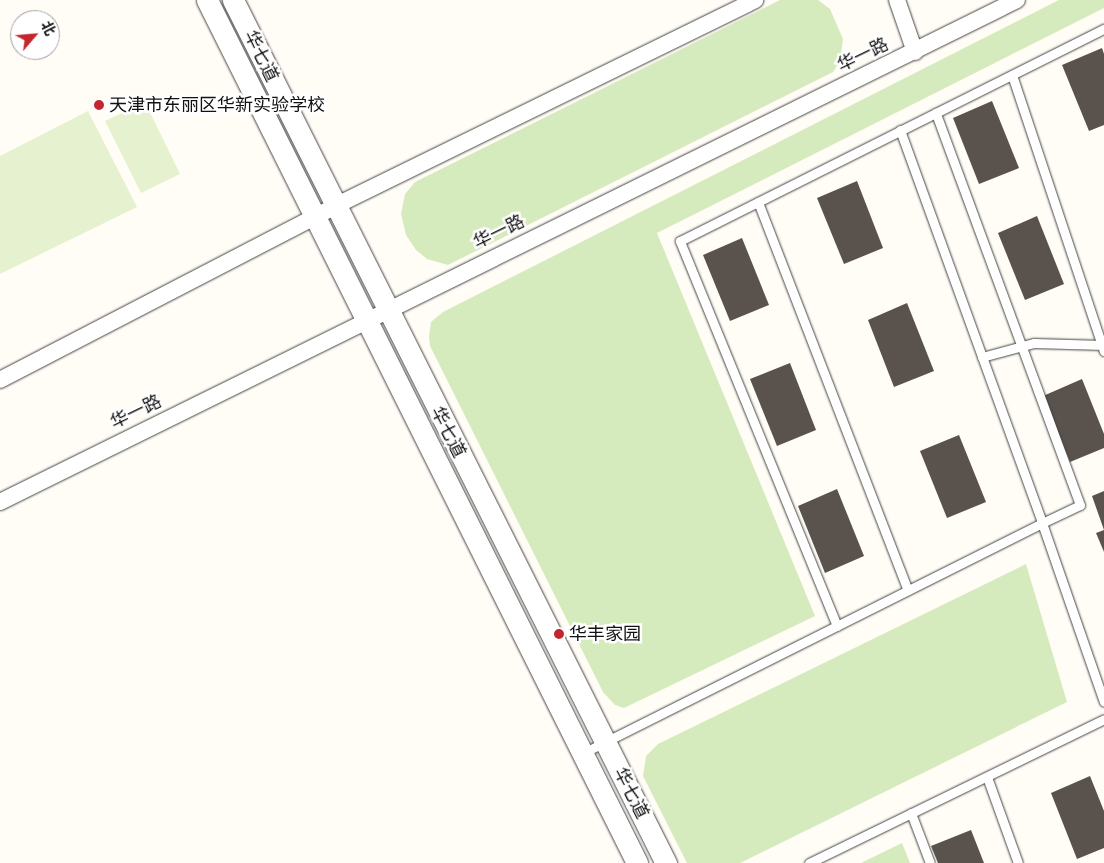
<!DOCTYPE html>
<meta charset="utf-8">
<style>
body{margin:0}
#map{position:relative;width:1104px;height:863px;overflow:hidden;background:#fffdf5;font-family:"Zilla Slab","Noto Sans SC",serif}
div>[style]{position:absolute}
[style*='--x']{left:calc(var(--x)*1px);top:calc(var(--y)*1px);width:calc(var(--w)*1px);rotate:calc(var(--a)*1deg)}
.green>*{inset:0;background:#d5ebbd}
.pitch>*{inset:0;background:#e6f2cf}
.building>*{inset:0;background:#5a524d}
.roads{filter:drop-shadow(0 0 1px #444) drop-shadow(0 0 1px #444)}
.service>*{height:9px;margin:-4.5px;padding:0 4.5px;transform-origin:4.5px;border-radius:4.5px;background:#fff}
.minor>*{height:16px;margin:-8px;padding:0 8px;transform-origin:8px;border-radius:8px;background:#fff}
.tertiary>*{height:21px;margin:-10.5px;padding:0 10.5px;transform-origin:10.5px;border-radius:10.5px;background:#fff}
.dots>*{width:14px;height:14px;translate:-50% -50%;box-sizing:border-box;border:2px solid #fff;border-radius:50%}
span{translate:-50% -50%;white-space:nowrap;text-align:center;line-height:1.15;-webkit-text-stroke:5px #fff;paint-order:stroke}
.street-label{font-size:18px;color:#111}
.poi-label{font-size:18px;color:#111}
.left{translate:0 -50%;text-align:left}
.north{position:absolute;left:10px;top:10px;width:50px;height:50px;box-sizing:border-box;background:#fff;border:1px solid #a0a0a0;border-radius:50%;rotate:63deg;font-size:14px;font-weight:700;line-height:20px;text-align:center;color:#111}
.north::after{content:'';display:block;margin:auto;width:18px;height:22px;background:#c4262e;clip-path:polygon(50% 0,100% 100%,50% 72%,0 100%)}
</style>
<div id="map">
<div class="green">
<i style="clip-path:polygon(780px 0,818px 0,830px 9px,843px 39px,840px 61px,833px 72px,448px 265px,427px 259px,416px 250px,406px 235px,401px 214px,405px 194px,415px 182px)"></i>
<i style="clip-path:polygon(1059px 0,1104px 0,1104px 8px,657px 233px,815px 616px,624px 708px,615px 705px,603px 692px,430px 346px,429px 336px,431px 322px,443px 312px)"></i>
<i style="clip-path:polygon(1026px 564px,1067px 702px,740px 863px,687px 863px,643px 776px,646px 756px,658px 744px)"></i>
<i style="clip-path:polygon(902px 843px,910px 863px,861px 863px)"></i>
</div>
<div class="pitch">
<i style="clip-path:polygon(145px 102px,180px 174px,141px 193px,105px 121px)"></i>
<i style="clip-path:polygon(88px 111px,137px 207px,0 274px,0 156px)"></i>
</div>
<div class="building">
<i style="clip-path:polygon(1102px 48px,1104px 54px,1104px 125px,1089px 131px,1062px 65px)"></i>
<i style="clip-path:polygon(992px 101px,1019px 168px,979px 184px,953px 118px)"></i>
<i style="clip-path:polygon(857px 181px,883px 248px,844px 264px,817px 198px)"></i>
<i style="clip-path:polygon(1037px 216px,1064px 284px,1025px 300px,998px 233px)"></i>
<i style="clip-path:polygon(742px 238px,769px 305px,730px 321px,703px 255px)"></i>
<i style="clip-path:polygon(907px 303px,934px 371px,894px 387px,868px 320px)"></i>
<i style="clip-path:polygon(790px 363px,816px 430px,777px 446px,750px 379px)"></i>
<i style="clip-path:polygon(1082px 379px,1104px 434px,1104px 448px,1070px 462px,1043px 396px)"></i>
<i style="clip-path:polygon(959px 435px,986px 502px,947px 518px,920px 451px)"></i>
<i style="clip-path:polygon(837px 489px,864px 556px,825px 573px,798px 506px)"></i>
<i style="clip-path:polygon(1104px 491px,1104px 552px,1096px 533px,1104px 530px,1092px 496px)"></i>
<i style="clip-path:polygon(1090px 776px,1104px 811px,1104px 848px,1077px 859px,1051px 793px)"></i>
<i style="clip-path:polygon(971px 830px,984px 863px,938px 863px,931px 846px)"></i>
</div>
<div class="roads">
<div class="service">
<i style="--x:1012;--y:75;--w:291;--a:71.6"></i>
<i style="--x:900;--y:130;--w:418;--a:70.1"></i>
<i style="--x:1042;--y:523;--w:42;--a:-25.3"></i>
<i style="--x:1080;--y:505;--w:418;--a:-110.2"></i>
<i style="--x:758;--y:202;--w:416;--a:68.9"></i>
<i style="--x:982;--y:357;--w:54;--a:-15.1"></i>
<i style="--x:1034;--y:343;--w:70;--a:1.6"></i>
<i style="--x:837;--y:626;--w:416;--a:-112.2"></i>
<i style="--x:680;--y:241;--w:474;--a:-26.6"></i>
<i style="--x:583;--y:753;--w:513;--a:-26.61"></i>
<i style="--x:1042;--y:523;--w:189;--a:70.9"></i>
<i style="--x:987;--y:777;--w:91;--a:70.2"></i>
<i style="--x:911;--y:813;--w:53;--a:69.2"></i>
<i style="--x:809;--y:863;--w:328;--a:-26"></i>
</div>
<div class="minor">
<i style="--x:897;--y:0;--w:55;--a:70.9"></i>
<i style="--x:0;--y:380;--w:377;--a:-27.4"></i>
<i style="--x:335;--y:206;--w:468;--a:-26.1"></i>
<i style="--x:0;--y:502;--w:1134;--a:-26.27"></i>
</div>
<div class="tertiary">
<i style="--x:207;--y:0;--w:964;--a:63.51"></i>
<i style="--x:233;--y:0;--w:966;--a:63.36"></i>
</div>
</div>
<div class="dots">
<i style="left:99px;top:105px;background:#c4262e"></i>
<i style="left:559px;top:634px;background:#c4262e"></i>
</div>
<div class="street-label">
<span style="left:863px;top:55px;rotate:-26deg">华一路</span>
<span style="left:261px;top:56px;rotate:64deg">华七道</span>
<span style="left:499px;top:232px;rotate:-26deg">华一路</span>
<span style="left:136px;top:412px;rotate:-26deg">华一路</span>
<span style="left:448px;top:432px;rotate:63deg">华七道</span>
<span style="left:631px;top:793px;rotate:63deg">华七道</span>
</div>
<div class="poi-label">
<span class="left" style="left:109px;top:105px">天津市东丽区华新实验学校</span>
<span class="left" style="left:569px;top:634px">华丰家园</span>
</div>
<div class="north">北</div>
</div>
